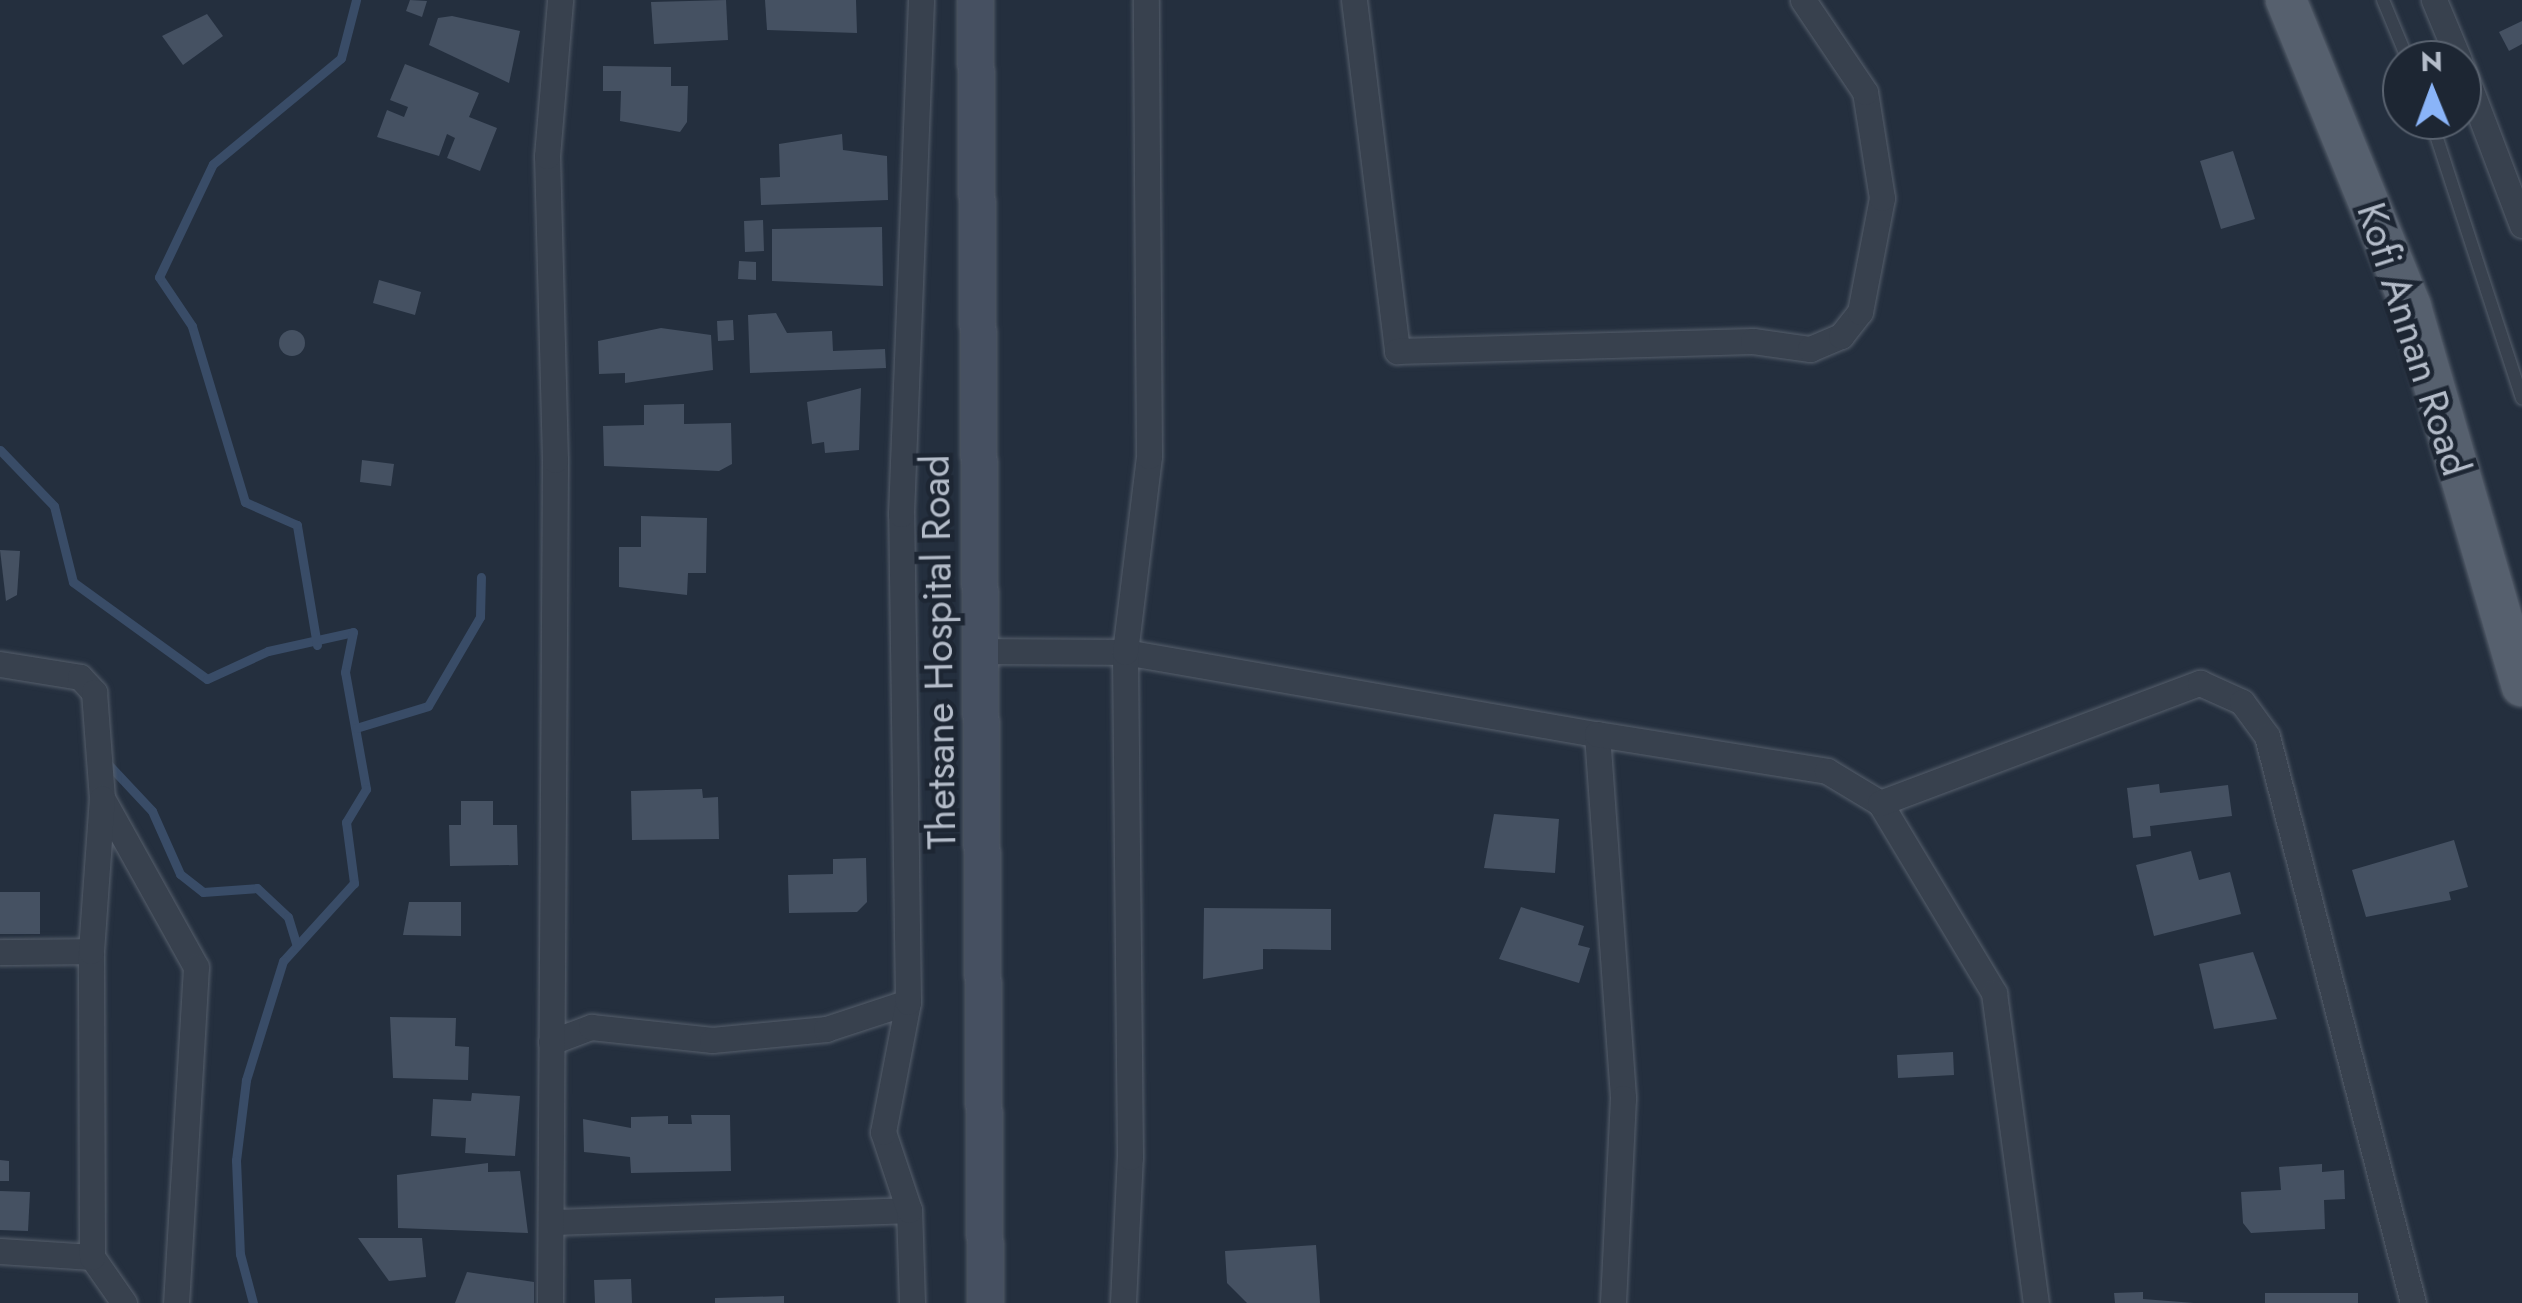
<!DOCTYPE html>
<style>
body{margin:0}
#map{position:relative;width:2522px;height:1303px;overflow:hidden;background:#242f3e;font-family:Jost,sans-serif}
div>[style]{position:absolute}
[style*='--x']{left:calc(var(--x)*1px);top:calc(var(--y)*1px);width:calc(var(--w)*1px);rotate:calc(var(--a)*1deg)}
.stream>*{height:9px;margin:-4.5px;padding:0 4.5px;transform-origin:4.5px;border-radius:4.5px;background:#394c67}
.building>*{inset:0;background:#455162}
.round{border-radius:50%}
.roads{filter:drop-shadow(0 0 2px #565f6c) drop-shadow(0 0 2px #565f6c)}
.lane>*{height:12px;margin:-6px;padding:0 6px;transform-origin:6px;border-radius:6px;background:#38414e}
.street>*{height:25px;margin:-12.5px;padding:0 12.5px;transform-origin:12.5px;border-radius:12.5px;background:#38414e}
.secondary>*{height:35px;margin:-17.5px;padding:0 17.5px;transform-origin:17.5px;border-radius:17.5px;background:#465061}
.primary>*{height:40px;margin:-20px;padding:0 20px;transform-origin:20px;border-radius:20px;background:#56606e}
span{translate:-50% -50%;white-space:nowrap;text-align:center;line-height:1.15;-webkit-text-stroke:9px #1d2633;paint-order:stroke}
.street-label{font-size:40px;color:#b4bcc9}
.north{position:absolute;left:2382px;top:40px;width:100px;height:100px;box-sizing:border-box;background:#1d2633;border:2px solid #59626f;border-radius:50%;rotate:359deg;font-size:28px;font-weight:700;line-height:40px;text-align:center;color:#b4bcc9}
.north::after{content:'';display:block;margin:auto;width:35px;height:45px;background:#8ab4f8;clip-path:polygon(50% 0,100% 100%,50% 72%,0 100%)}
</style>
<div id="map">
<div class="stream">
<i style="--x:0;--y:450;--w:78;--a:46"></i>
<i style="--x:54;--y:506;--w:78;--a:76"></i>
<i style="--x:73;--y:582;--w:165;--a:35.9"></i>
<i style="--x:207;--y:679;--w:67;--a:-24.7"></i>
<i style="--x:268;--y:651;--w:87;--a:-12.6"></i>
<i style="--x:353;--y:632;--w:41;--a:101.3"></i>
<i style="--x:345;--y:672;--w:119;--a:79.8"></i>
<i style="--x:366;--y:789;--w:39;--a:121"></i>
<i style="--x:346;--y:822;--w:62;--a:82.5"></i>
<i style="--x:354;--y:883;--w:105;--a:132.3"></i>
<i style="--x:283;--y:961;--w:125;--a:107.3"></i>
<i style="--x:246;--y:1080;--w:81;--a:97.1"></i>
<i style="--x:236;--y:1160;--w:94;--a:87.6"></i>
<i style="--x:240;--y:1254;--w:51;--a:75.1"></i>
<i style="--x:317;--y:645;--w:122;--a:-99.5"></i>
<i style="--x:297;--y:525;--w:57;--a:-156.1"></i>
<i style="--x:245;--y:502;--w:184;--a:-106.8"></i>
<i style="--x:192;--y:326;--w:59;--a:-124"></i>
<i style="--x:159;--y:277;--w:125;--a:-64.5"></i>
<i style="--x:213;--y:164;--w:166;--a:-39.6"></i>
<i style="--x:341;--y:58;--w:60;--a:-75.5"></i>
<i style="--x:356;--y:728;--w:75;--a:-17"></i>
<i style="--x:428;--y:706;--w:103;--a:-59.7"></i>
<i style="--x:480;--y:617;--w:40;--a:-88.6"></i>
<i style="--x:107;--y:763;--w:66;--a:46.8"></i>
<i style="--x:152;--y:811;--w:69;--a:66"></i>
<i style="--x:180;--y:874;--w:29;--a:38"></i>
<i style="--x:203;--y:892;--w:54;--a:-4.2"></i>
<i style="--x:257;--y:888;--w:42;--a:43.1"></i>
<i style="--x:288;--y:917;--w:30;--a:73"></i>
</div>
<div class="building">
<i style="clip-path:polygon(410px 0,427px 1px,422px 17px,406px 11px)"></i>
<i style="clip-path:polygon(726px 0,728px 40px,654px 44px,651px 2px)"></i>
<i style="clip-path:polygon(765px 0,856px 0,857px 33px,767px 30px)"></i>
<i style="clip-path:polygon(207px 14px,223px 36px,183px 65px,162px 36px)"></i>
<i style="clip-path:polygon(452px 16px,520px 31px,509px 83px,429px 45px,438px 18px)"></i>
<i style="clip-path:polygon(2522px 21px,2522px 44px,2509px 51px,2499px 32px)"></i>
<i style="clip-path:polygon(405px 64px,479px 93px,469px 117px,497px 128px,480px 171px,447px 158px,455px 138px,447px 134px,439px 156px,377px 137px,387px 110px,404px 117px,408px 107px,390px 100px)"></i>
<i style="clip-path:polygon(603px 66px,671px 67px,671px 86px,688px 86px,687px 122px,680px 132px,620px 121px,621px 91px,603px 91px)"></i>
<i style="clip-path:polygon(842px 134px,843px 150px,887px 156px,888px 200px,761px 205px,760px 178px,780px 177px,779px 144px)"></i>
<i style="clip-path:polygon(2233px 151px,2255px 219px,2221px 229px,2200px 161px)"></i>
<i style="clip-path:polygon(763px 220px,764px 251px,745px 252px,744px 221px)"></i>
<i style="clip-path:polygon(882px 227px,883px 286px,772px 281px,772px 229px)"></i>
<i style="clip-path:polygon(739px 261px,756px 262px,756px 280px,738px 279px)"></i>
<i style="clip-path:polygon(379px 280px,421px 292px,415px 315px,373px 303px)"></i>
<i style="clip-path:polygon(776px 313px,787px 333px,832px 331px,833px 351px,885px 349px,886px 368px,750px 373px,748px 315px)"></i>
<i style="clip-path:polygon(733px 320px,734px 340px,718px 341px,717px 321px)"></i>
<i style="clip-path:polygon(661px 328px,711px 335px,713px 370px,625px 383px,625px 373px,599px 374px,598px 341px)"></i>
<i class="round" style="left:279px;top:330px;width:26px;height:26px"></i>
<i style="clip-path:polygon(861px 388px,859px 450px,825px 453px,824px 442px,812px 444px,807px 402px)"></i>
<i style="clip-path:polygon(684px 404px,684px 424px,731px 423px,732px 464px,719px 471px,604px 466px,603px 426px,644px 425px,644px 405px)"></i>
<i style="clip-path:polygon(362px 460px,394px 464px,391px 486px,360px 482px)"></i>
<i style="clip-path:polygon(641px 516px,707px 518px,706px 573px,688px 573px,687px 595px,619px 587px,619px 547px,641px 547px)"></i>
<i style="clip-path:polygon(0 550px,20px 551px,17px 595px,6px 601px)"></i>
<i style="clip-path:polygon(2159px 784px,2160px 793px,2228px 785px,2232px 816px,2150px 826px,2151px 836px,2133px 838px,2127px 788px)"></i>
<i style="clip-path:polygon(702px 789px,703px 798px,718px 797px,719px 839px,632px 840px,631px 791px)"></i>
<i style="clip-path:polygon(461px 801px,493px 801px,493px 825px,517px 825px,518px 865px,450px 866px,449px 825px,461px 825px)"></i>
<i style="clip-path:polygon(1494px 814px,1559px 819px,1555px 873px,1484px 868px)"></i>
<i style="clip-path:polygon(2454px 840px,2468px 887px,2449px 892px,2451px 900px,2366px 917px,2352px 870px)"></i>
<i style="clip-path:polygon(2191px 851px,2199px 880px,2230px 872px,2241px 914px,2154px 936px,2136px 865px)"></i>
<i style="clip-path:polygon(866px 858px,867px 902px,857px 912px,789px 913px,788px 875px,833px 874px,833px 859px)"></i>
<i style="clip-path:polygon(0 892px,40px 892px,40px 934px,0 934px)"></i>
<i style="clip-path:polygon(409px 902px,461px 902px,461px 936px,403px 935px)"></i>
<i style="clip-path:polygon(1521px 907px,1584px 926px,1578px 945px,1590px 948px,1579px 983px,1499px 959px)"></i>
<i style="clip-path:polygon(1204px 908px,1331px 909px,1331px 950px,1263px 949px,1263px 969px,1203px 979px)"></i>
<i style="clip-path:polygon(2253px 952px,2277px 1019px,2214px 1029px,2199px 964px)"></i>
<i style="clip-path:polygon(390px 1017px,456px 1018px,455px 1046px,469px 1047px,468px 1080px,393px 1078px)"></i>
<i style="clip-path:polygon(1953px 1052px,1954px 1075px,1898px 1078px,1897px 1055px)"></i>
<i style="clip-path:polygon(472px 1093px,520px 1096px,515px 1156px,465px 1153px,466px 1138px,431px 1136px,433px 1099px,471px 1101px)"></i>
<i style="clip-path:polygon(691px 1115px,730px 1115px,731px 1171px,631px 1173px,630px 1157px,584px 1152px,583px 1119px,631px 1128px,631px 1117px,668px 1116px,668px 1124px,692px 1124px)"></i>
<i style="clip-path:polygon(0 1160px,9px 1161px,9px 1181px,0 1181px)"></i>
<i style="clip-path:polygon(488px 1163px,488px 1172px,520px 1171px,528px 1233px,398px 1228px,397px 1175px)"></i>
<i style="clip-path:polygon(2322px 1164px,2322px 1172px,2344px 1170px,2345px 1199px,2324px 1200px,2325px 1229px,2251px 1233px,2243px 1223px,2241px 1192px,2281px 1190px,2279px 1167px)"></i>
<i style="clip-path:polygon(0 1191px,30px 1192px,28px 1231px,0 1230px)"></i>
<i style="clip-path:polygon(358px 1238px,422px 1238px,426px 1277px,389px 1281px)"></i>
<i style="clip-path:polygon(1316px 1245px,1320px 1303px,1247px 1303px,1227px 1283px,1225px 1251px)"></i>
<i style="clip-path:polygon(467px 1272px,534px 1282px,534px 1303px,455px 1303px)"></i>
<i style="clip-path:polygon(631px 1279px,632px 1303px,595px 1303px,594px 1280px)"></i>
<i style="clip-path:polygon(2143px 1292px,2143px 1299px,2194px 1303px,2115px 1303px,2114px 1293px)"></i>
<i style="clip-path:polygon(2265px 1293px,2358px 1293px,2358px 1303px,2265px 1303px)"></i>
<i style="clip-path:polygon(784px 1296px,784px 1303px,715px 1303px,715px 1298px)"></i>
</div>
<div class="roads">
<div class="lane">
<i style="--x:2383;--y:0;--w:65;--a:67.4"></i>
<i style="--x:2431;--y:120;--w:293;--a:71.9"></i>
</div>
<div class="street">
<i style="--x:1354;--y:0;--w:354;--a:83"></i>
<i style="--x:1397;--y:351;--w:356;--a:-1.6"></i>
<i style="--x:1753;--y:341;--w:58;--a:8"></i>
<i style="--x:1810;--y:349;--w:34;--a:-23"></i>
<i style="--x:1841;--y:336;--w:31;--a:-52"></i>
<i style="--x:1860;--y:312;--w:116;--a:-79.1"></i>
<i style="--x:1882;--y:198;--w:107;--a:-99.1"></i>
<i style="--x:1865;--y:92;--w:111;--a:-124"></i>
<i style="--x:2434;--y:0;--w:65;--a:67.4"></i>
<i style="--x:2462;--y:67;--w:169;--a:69.2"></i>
<i style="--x:980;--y:651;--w:145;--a:0.4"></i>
<i style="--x:1125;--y:652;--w:479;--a:9.9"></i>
<i style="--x:1597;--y:734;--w:365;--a:85.9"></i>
<i style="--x:1623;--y:1098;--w:205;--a:92.8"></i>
<i style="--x:0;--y:664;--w:81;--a:9.2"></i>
<i style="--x:80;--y:677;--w:21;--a:47"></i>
<i style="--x:94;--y:692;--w:106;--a:85.7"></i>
<i style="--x:102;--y:798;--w:193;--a:60.9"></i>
<i style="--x:196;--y:967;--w:337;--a:93.4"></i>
<i style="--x:1597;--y:734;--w:233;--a:9.1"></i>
<i style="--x:1827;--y:771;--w:62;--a:31.1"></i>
<i style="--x:1880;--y:803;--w:222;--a:59"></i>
<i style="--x:1994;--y:993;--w:313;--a:82.3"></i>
<i style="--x:1880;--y:803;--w:342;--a:-20.6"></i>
<i style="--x:2200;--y:683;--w:46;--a:24.3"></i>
<i style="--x:2242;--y:702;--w:42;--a:53.7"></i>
<i style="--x:2267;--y:736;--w:585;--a:75.56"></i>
<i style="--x:0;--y:952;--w:91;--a:-0.6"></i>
<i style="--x:551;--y:1042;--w:43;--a:-20.6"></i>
<i style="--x:591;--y:1027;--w:122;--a:6.1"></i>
<i style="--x:712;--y:1040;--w:115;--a:-5.5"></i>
<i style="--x:826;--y:1029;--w:86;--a:-18.2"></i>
<i style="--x:552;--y:1222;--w:357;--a:-1.9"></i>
<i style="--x:0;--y:1251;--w:92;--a:3.7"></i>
<i style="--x:92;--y:1257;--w:56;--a:55.2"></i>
<i style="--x:92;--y:1257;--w:306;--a:-90.2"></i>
<i style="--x:91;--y:951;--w:153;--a:-85.9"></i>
<i style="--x:550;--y:1303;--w:843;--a:-89.66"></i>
<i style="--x:555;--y:460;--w:304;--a:-91.5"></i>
<i style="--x:547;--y:156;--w:157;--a:-85.2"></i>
<i style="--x:912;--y:1303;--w:93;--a:-91.8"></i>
<i style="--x:909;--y:1210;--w:82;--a:-108.4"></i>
<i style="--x:883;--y:1132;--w:132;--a:-79.1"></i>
<i style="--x:908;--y:1002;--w:488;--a:-90.8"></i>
<i style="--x:901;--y:514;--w:514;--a:-87.77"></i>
<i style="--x:1123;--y:1303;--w:146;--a:-87.3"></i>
<i style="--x:1130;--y:1157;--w:505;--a:-90.57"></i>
<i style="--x:1125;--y:652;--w:197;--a:-83"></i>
<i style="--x:1149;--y:456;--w:456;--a:-90.4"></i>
</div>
<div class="secondary">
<i style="--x:975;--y:0;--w:1303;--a:89.56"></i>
</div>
<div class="primary">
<i style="--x:2286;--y:0;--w:331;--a:67.8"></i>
<i style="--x:2411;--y:307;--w:395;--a:73.7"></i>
</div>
</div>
<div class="street-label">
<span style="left:2414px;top:339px;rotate:72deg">Kofi Annan Road</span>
<span style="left:938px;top:652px;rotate:-91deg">Thetsane Hospital Road</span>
</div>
<div class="north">N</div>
</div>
